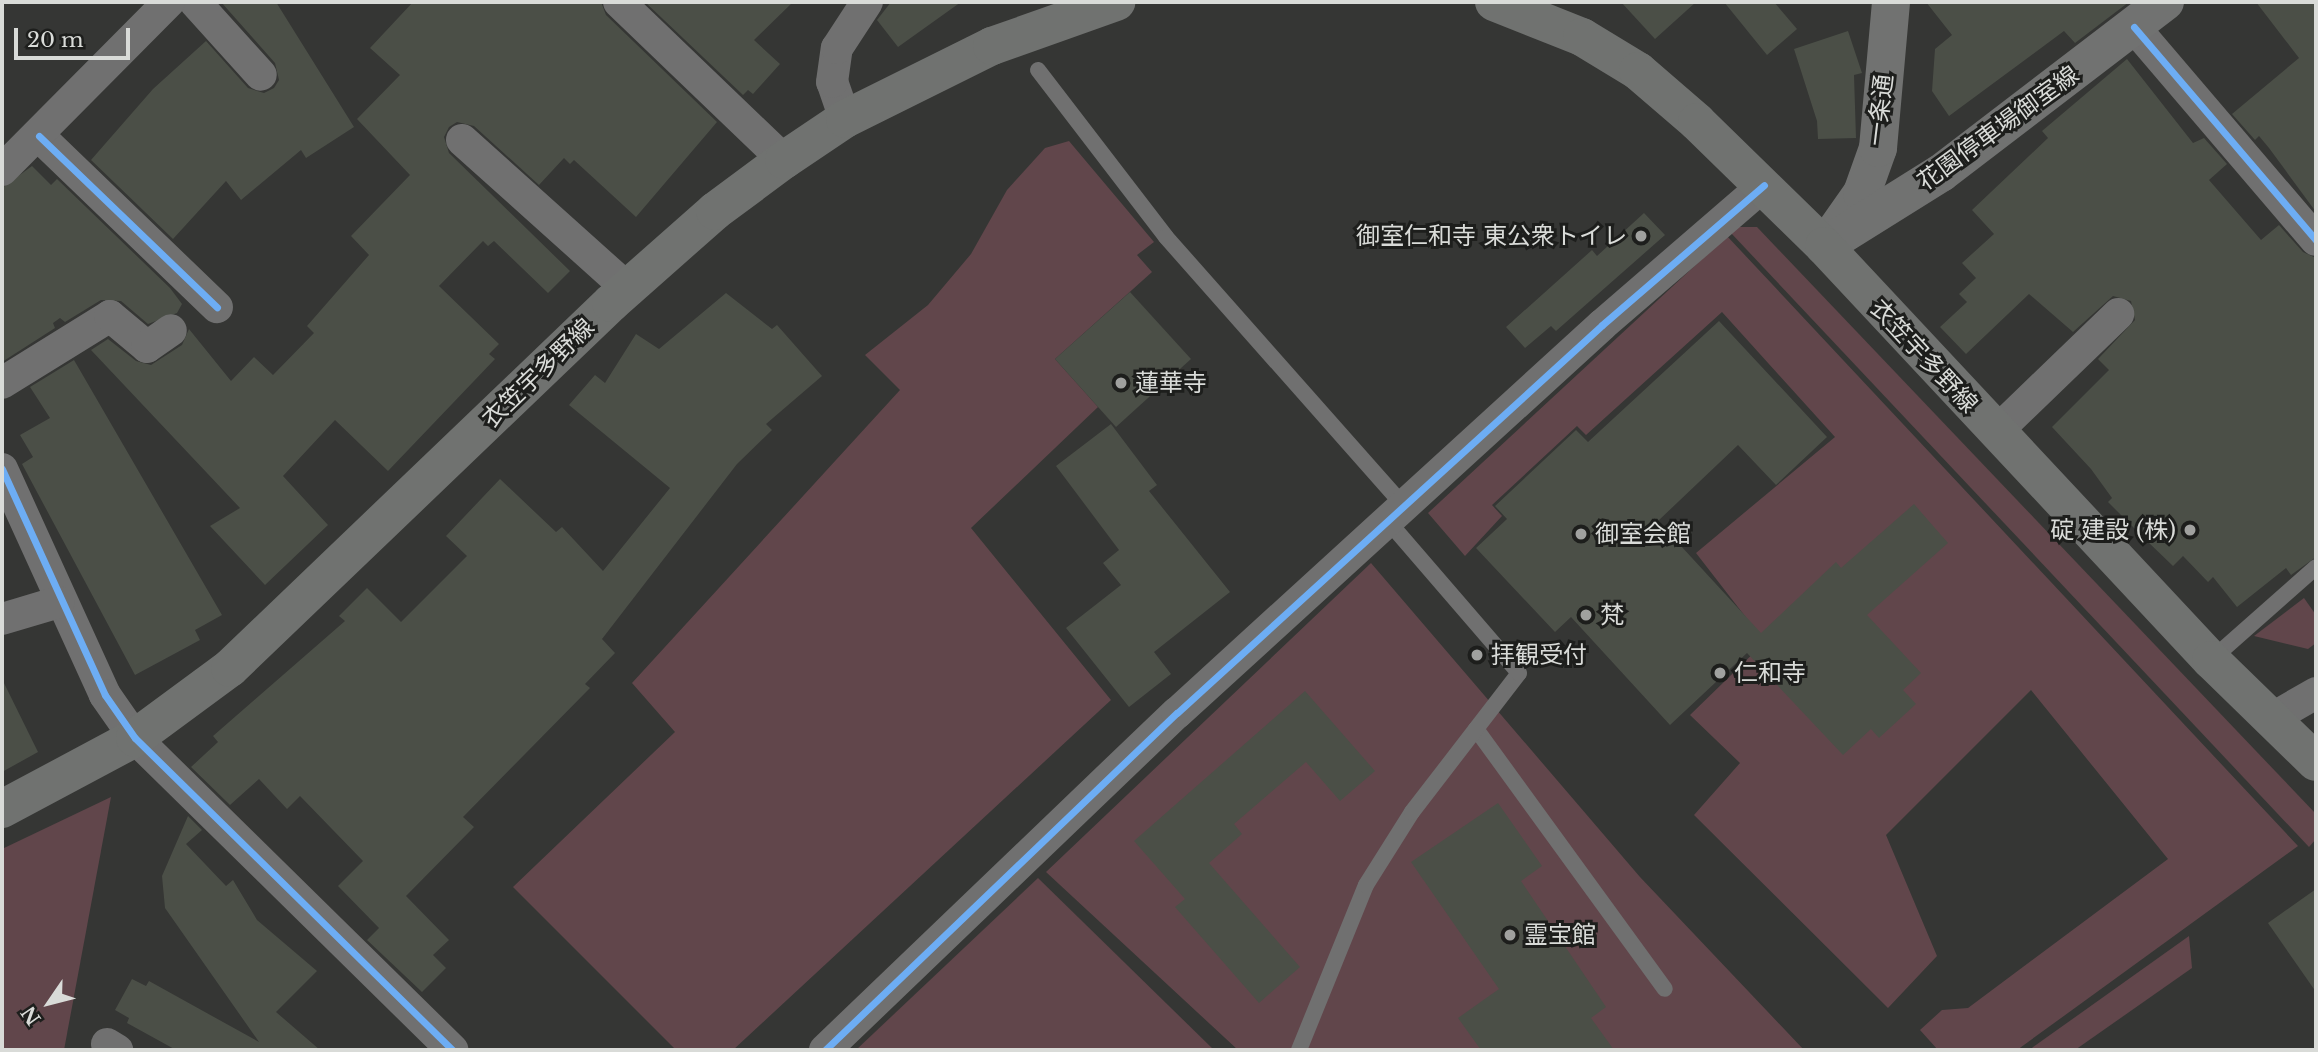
<!DOCTYPE html>
<meta charset="utf-8">
<style>
body{margin:0}
#map{position:relative;width:2318px;height:1052px;overflow:hidden;background:#353634;font-family:"Libre Baskerville","Noto Sans JP",serif}
div>[style]{position:absolute}
[style*='--x']{left:calc(var(--x)*1px);top:calc(var(--y)*1px);width:calc(var(--w)*1px);rotate:calc(var(--a)*1deg)}
.green>*{inset:0;background:#61464b}
.building>*{inset:0;background:#4b4f47}
.lane>*{height:16px;margin:-8px;padding:0 8px;transform-origin:8px;border-radius:8px;background:#707070}
.street>*{height:32px;margin:-16px;padding:0 16px;transform-origin:16px;border-radius:16px;background:#707070}
.secondary>*{height:38px;margin:-19px;padding:0 19px;transform-origin:19px;border-radius:19px;background:#717271}
.primary>*{height:38px;margin:-19px;padding:0 19px;transform-origin:19px;border-radius:19px;background:#707270}
.cycleway>*{height:7px;margin:-3.5px;padding:0 3.5px;transform-origin:3.5px;border-radius:3.5px;background:#6dadf4}
.dots>*{width:19px;height:19px;translate:-50% -50%;box-sizing:border-box;border:4px solid #1d1e1c;border-radius:50%}
span{translate:-50% -50%;white-space:nowrap;text-align:center;line-height:1.15;-webkit-text-stroke:6px #1d1e1c;paint-order:stroke}
.street-label{font-size:24px;color:#d9dbd8}
.poi-label{font-size:24px;color:#d9dbd8}
.right{translate:-100% -50%;text-align:right}
.left{translate:0 -50%;text-align:left}
.frame{position:absolute;inset:0;border:4px solid #d9dbd8;pointer-events:none}
.north{position:absolute;left:14px;top:968px;width:70px;height:70px;-webkit-text-stroke:5px #1d1e1c;paint-order:stroke;rotate:235deg;font-size:19px;font-weight:700;line-height:28px;text-align:center;color:#d9dbd8}
.north::after{content:'';display:block;margin:auto;width:24px;height:32px;background:#d9dbd8;clip-path:polygon(50% 0,100% 100%,50% 72%,0 100%)}
.scale{position:absolute;left:14px;top:28px;width:116px;height:32px;box-sizing:border-box;border:4px solid #d9dbd8;border-top:0;padding-left:9px;font-size:21px;line-height:24px;white-space:nowrap;color:#d9dbd8;-webkit-text-stroke:5px #1d1e1c;paint-order:stroke}
</style>
<div id="map">
<div class="green">
<i style="clip-path:polygon(1069px 141px,1154px 242px,1137px 255px,1152px 272px,1055px 359px,1098px 407px,971px 528px,1111px 700px,733px 1050px,676px 1050px,513px 887px,675px 732px,632px 683px,900px 390px,865px 355px,928px 305px,971px 254px,1007px 190px,1045px 148px)"></i>
<i style="clip-path:polygon(1737px 227px,1757px 227px,2316px 814px,2316px 839px,2309px 847px,1731px 233px)"></i>
<i style="clip-path:polygon(1727px 236px,2298px 846px,2017px 1050px,1938px 1050px,1920px 1030px,1942px 1010px,1968px 1008px,2168px 859px,2031px 690px,1886px 835px,1937px 956px,1888px 1008px,1694px 815px,1740px 763px,1690px 715px,1765px 642px,1696px 553px,1835px 437px,1722px 312px,1586px 435px,1577px 426px,1492px 505px,1502px 516px,1465px 556px,1428px 513px)"></i>
<i style="clip-path:polygon(1371px 563px,1640px 877px,1804px 1050px,1238px 1050px,1046px 872px)"></i>
<i style="clip-path:polygon(2304px 598px,2316px 615px,2316px 643px,2308px 649px,2254px 636px)"></i>
<i style="clip-path:polygon(111px 797px,64px 1050px,2px 1050px,2px 849px)"></i>
<i style="clip-path:polygon(1038px 878px,1214px 1050px,856px 1050px)"></i>
<i style="clip-path:polygon(2189px 936px,2192px 968px,2075px 1050px,2029px 1050px)"></i>
</div>
<div class="building">
<i style="clip-path:polygon(221px 2px,276px 2px,354px 127px,306px 158px,301px 150px,241px 200px,226px 181px,173px 239px,91px 160px,153px 89px,206px 41px,248px 88px,264px 93px,274px 88px,279px 80px,275px 63px)"></i>
<i style="clip-path:polygon(413px 2px,601px 2px,606px 15px,717px 122px,636px 217px,574px 160px,570px 164px,564px 158px,539px 185px,474px 126px,457px 122px,449px 127px,444px 137px,449px 153px,570px 271px,548px 293px,494px 241px,488px 246px,483px 241px,439px 286px,499px 344px,489px 354px,495px 359px,388px 471px,335px 420px,283px 476px,328px 525px,265px 585px,210px 526px,240px 508px,91px 350px,108px 339px,136px 361px,151px 365px,182px 345px,189px 329px,231px 381px,254px 357px,273px 375px,314px 333px,307px 326px,369px 255px,351px 236px,410px 175px,357px 119px,400px 75px,370px 48px)"></i>
<i style="clip-path:polygon(645px 2px,793px 2px,754px 40px,780px 64px,753px 94px,748px 90px,743px 95px)"></i>
<i style="clip-path:polygon(891px 2px,961px 2px,898px 47px,877px 20px)"></i>
<i style="clip-path:polygon(1621px 2px,1696px 2px,1655px 39px)"></i>
<i style="clip-path:polygon(1724px 2px,1774px 2px,1797px 29px,1767px 55px)"></i>
<i style="clip-path:polygon(1926px 2px,2129px 2px,2075px 43px,2064px 31px,1949px 116px,1932px 91px,1935px 49px,1952px 35px)"></i>
<i style="clip-path:polygon(2256px 2px,2316px 2px,2316px 212px,2269px 148px,2259px 136px,2255px 140px,2232px 114px,2299px 58px)"></i>
<i style="clip-path:polygon(1848px 31px,1862px 73px,1854px 75px,1856px 138px,1818px 139px,1817px 121px,1794px 49px)"></i>
<i style="clip-path:polygon(2127px 59px,2193px 143px,2204px 138px,2227px 164px,2209px 180px,2261px 240px,2279px 225px,2303px 252px,2316px 258px,2316px 557px,2291px 575px,2286px 568px,2237px 607px,2213px 577px,2208px 582px,2183px 556px,2173px 566px,2147px 541px,2108px 502px,2112px 498px,2091px 469px,2052px 427px,2109px 370px,2098px 359px,2135px 320px,2131px 301px,2113px 296px,2073px 332px,2029px 294px,1966px 354px,1940px 327px,1967px 302px,1959px 294px,1976px 278px,1962px 263px,1994px 234px,1972px 210px,2048px 138px,2042px 131px)"></i>
<i style="clip-path:polygon(32px 166px,51px 185px,57px 179px,170px 288px,182px 304px,177px 313px,148px 324px,121px 301px,101px 300px,65px 322px,60px 318px,53px 323px,55px 328px,2px 362px,2px 188px)"></i>
<i style="clip-path:polygon(1644px 213px,1665px 235px,1556px 331px,1551px 326px,1525px 348px,1506px 327px,1592px 250px,1597px 256px)"></i>
<i style="clip-path:polygon(1130px 292px,1191px 359px,1116px 427px,1055px 359px)"></i>
<i style="clip-path:polygon(726px 293px,772px 329px,777px 325px,822px 376px,766px 424px,772px 430px,737px 464px,602px 639px,615px 653px,585px 684px,590px 688px,463px 817px,474px 827px,406px 896px,449px 940px,433px 955px,446px 968px,422px 992px,367px 940px,379px 928px,338px 886px,363px 861px,300px 796px,287px 809px,259px 779px,230px 805px,191px 767px,218px 742px,213px 736px,345px 621px,339px 616px,367px 588px,401px 622px,467px 556px,446px 536px,500px 479px,556px 532px,562px 527px,603px 571px,670px 488px,569px 405px,595px 375px,605px 383px,636px 334px,659px 349px)"></i>
<i style="clip-path:polygon(1719px 321px,1827px 437px,1776px 485px,1738px 445px,1658px 521px,1761px 633px,1836px 562px,1841px 568px,1914px 504px,1948px 543px,1867px 615px,1921px 673px,1903px 690px,1916px 704px,1879px 738px,1871px 729px,1843px 755px,1747px 653px,1670px 725px,1571px 617px,1555px 632px,1476px 548px,1507px 519px,1495px 506px,1576px 430px,1588px 442px)"></i>
<i style="clip-path:polygon(74px 360px,222px 615px,195px 630px,200px 640px,135px 675px,22px 464px,33px 457px,20px 435px,50px 418px,30px 387px)"></i>
<i style="clip-path:polygon(1111px 424px,1157px 485px,1149px 491px,1230px 592px,1154px 652px,1171px 674px,1129px 707px,1066px 628px,1121px 585px,1103px 563px,1119px 550px,1056px 466px)"></i>
<i style="clip-path:polygon(2px 679px,38px 752px,2px 772px)"></i>
<i style="clip-path:polygon(1305px 691px,1375px 771px,1340px 801px,1306px 762px,1234px 824px,1242px 834px,1209px 863px,1300px 967px,1259px 1003px,1175px 907px,1185px 899px,1134px 841px)"></i>
<i style="clip-path:polygon(1498px 803px,1542px 866px,1521px 881px,1606px 1007px,1591px 1018px,1614px 1050px,1481px 1050px,1458px 1018px,1499px 989px,1411px 862px)"></i>
<i style="clip-path:polygon(188px 816px,202px 830px,186px 844px,226px 886px,233px 880px,257px 920px,317px 971px,276px 1012px,320px 1050px,176px 1050px,127px 1023px,129px 1018px,115px 1010px,132px 979px,146px 986px,149px 981px,259px 1042px,165px 908px,162px 876px)"></i>
<i style="clip-path:polygon(2316px 889px,2316px 992px,2268px 923px)"></i>
</div>
<div class="lane">
<i style="--x:1038;--y:70;--w:210;--a:52.5"></i>
<i style="--x:1166;--y:237;--w:359;--a:48.5"></i>
<i style="--x:2211;--y:660;--w:140;--a:-41.5"></i>
<i style="--x:1476;--y:729;--w:321;--a:54"></i>
<i style="--x:1299;--y:1050;--w:178;--a:-67.9"></i>
<i style="--x:1366;--y:885;--w:86;--a:-57.8"></i>
<i style="--x:1412;--y:812;--w:175;--a:-52.4"></i>
<i style="--x:1519;--y:673;--w:201;--a:-130.8"></i>
</div>
<div class="street">
<i style="--x:195;--y:2;--w:98;--a:47.9"></i>
<i style="--x:619;--y:2;--w:228;--a:43.8"></i>
<i style="--x:2134;--y:27;--w:280;--a:49.5"></i>
<i style="--x:845;--y:119;--w:39;--a:-109"></i>
<i style="--x:832;--y:82;--w:34;--a:-82"></i>
<i style="--x:837;--y:48;--w:55;--a:-56.9"></i>
<i style="--x:39;--y:136;--w:247;--a:43.9"></i>
<i style="--x:462;--y:140;--w:222;--a:41.9"></i>
<i style="--x:2;--y:170;--w:237;--a:-45.2"></i>
<i style="--x:2;--y:383;--w:127;--a:-31.8"></i>
<i style="--x:110;--y:316;--w:48;--a:40"></i>
<i style="--x:147;--y:347;--w:29;--a:-35"></i>
<i style="--x:1996;--y:432;--w:170;--a:-44"></i>
<i style="--x:2;--y:469;--w:248;--a:65.5"></i>
<i style="--x:105;--y:695;--w:52;--a:55.1"></i>
<i style="--x:135;--y:738;--w:445;--a:44.5"></i>
<i style="--x:2;--y:619;--w:59;--a:-16.6"></i>
<i style="--x:2271;--y:719;--w:52;--a:-30"></i>
<i style="--x:107;--y:1044;--w:12;--a:31"></i>
<i style="--x:825;--y:1050;--w:487;--a:-43.8"></i>
<i style="--x:1177;--y:713;--w:575;--a:-42.39"></i>
<i style="--x:1602;--y:325;--w:214;--a:-40.8"></i>
</div>
<div class="secondary">
<i style="--x:1834;--y:233;--w:49;--a:-55"></i>
<i style="--x:1862;--y:193;--w:48;--a:-70.4"></i>
<i style="--x:1878;--y:148;--w:147;--a:-84.9"></i>
<i style="--x:1824;--y:246;--w:138;--a:-32"></i>
<i style="--x:1941;--y:173;--w:282;--a:-37.4"></i>
</div>
<div class="primary">
<i style="--x:1494;--y:2;--w:95;--a:21.7"></i>
<i style="--x:1582;--y:37;--w:66;--a:31.3"></i>
<i style="--x:1638;--y:71;--w:78;--a:40.8"></i>
<i style="--x:1697;--y:122;--w:177;--a:44.3"></i>
<i style="--x:1824;--y:246;--w:567;--a:46.93"></i>
<i style="--x:2211;--y:660;--w:146;--a:44.2"></i>
<i style="--x:2;--y:809;--w:151;--a:-28.1"></i>
<i style="--x:135;--y:738;--w:118;--a:-36.4"></i>
<i style="--x:230;--y:668;--w:528;--a:-43.77"></i>
<i style="--x:611;--y:303;--w:139;--a:-41.5"></i>
<i style="--x:715;--y:211;--w:86;--a:-36.5"></i>
<i style="--x:784;--y:160;--w:73;--a:-33.9"></i>
<i style="--x:845;--y:119;--w:164;--a:-26.4"></i>
<i style="--x:992;--y:46;--w:132;--a:-19.5"></i>
</div>
<div class="cycleway">
<i style="--x:2134;--y:27;--w:280;--a:49.5"></i>
<i style="--x:39;--y:136;--w:247;--a:43.9"></i>
<i style="--x:2;--y:469;--w:248;--a:65.5"></i>
<i style="--x:105;--y:695;--w:52;--a:55.1"></i>
<i style="--x:135;--y:738;--w:445;--a:44.5"></i>
<i style="--x:825;--y:1050;--w:487;--a:-43.8"></i>
<i style="--x:1177;--y:713;--w:575;--a:-42.39"></i>
<i style="--x:1602;--y:325;--w:214;--a:-40.8"></i>
</div>
<div class="dots">
<i style="left:1641px;top:236px;background:#a0a19f"></i>
<i style="left:1121px;top:383px;background:#a0a19f"></i>
<i style="left:2190px;top:530px;background:#a0a19f"></i>
<i style="left:1581px;top:534px;background:#a0a19f"></i>
<i style="left:1586px;top:615px;background:#a0a19f"></i>
<i style="left:1477px;top:655px;background:#a0a19f"></i>
<i style="left:1720px;top:673px;background:#a0a19f"></i>
<i style="left:1510px;top:935px;background:#a0a19f"></i>
</div>
<div class="street-label">
<span style="left:1880px;top:110px;rotate:-83deg">一条通</span>
<span style="left:1998px;top:128px;rotate:-36deg">花園停車場御室線</span>
<span style="left:1924px;top:356px;rotate:47deg">衣笠宇多野線</span>
<span style="left:538px;top:373px;rotate:-44deg">衣笠宇多野線</span>
</div>
<div class="poi-label">
<span class="right" style="left:1627px;top:236px">御室仁和寺 東公衆トイレ</span>
<span class="left" style="left:1135px;top:383px">蓮華寺</span>
<span class="right" style="left:2176px;top:530px">碇 建設 (株)</span>
<span class="left" style="left:1595px;top:534px">御室会館</span>
<span class="left" style="left:1600px;top:615px">梵</span>
<span class="left" style="left:1491px;top:655px">拝観受付</span>
<span class="left" style="left:1734px;top:673px">仁和寺</span>
<span class="left" style="left:1524px;top:935px">霊宝館</span>
</div>
<div class="frame"></div>
<div class="north">N</div>
<div class="scale">20 m</div>
</div>
